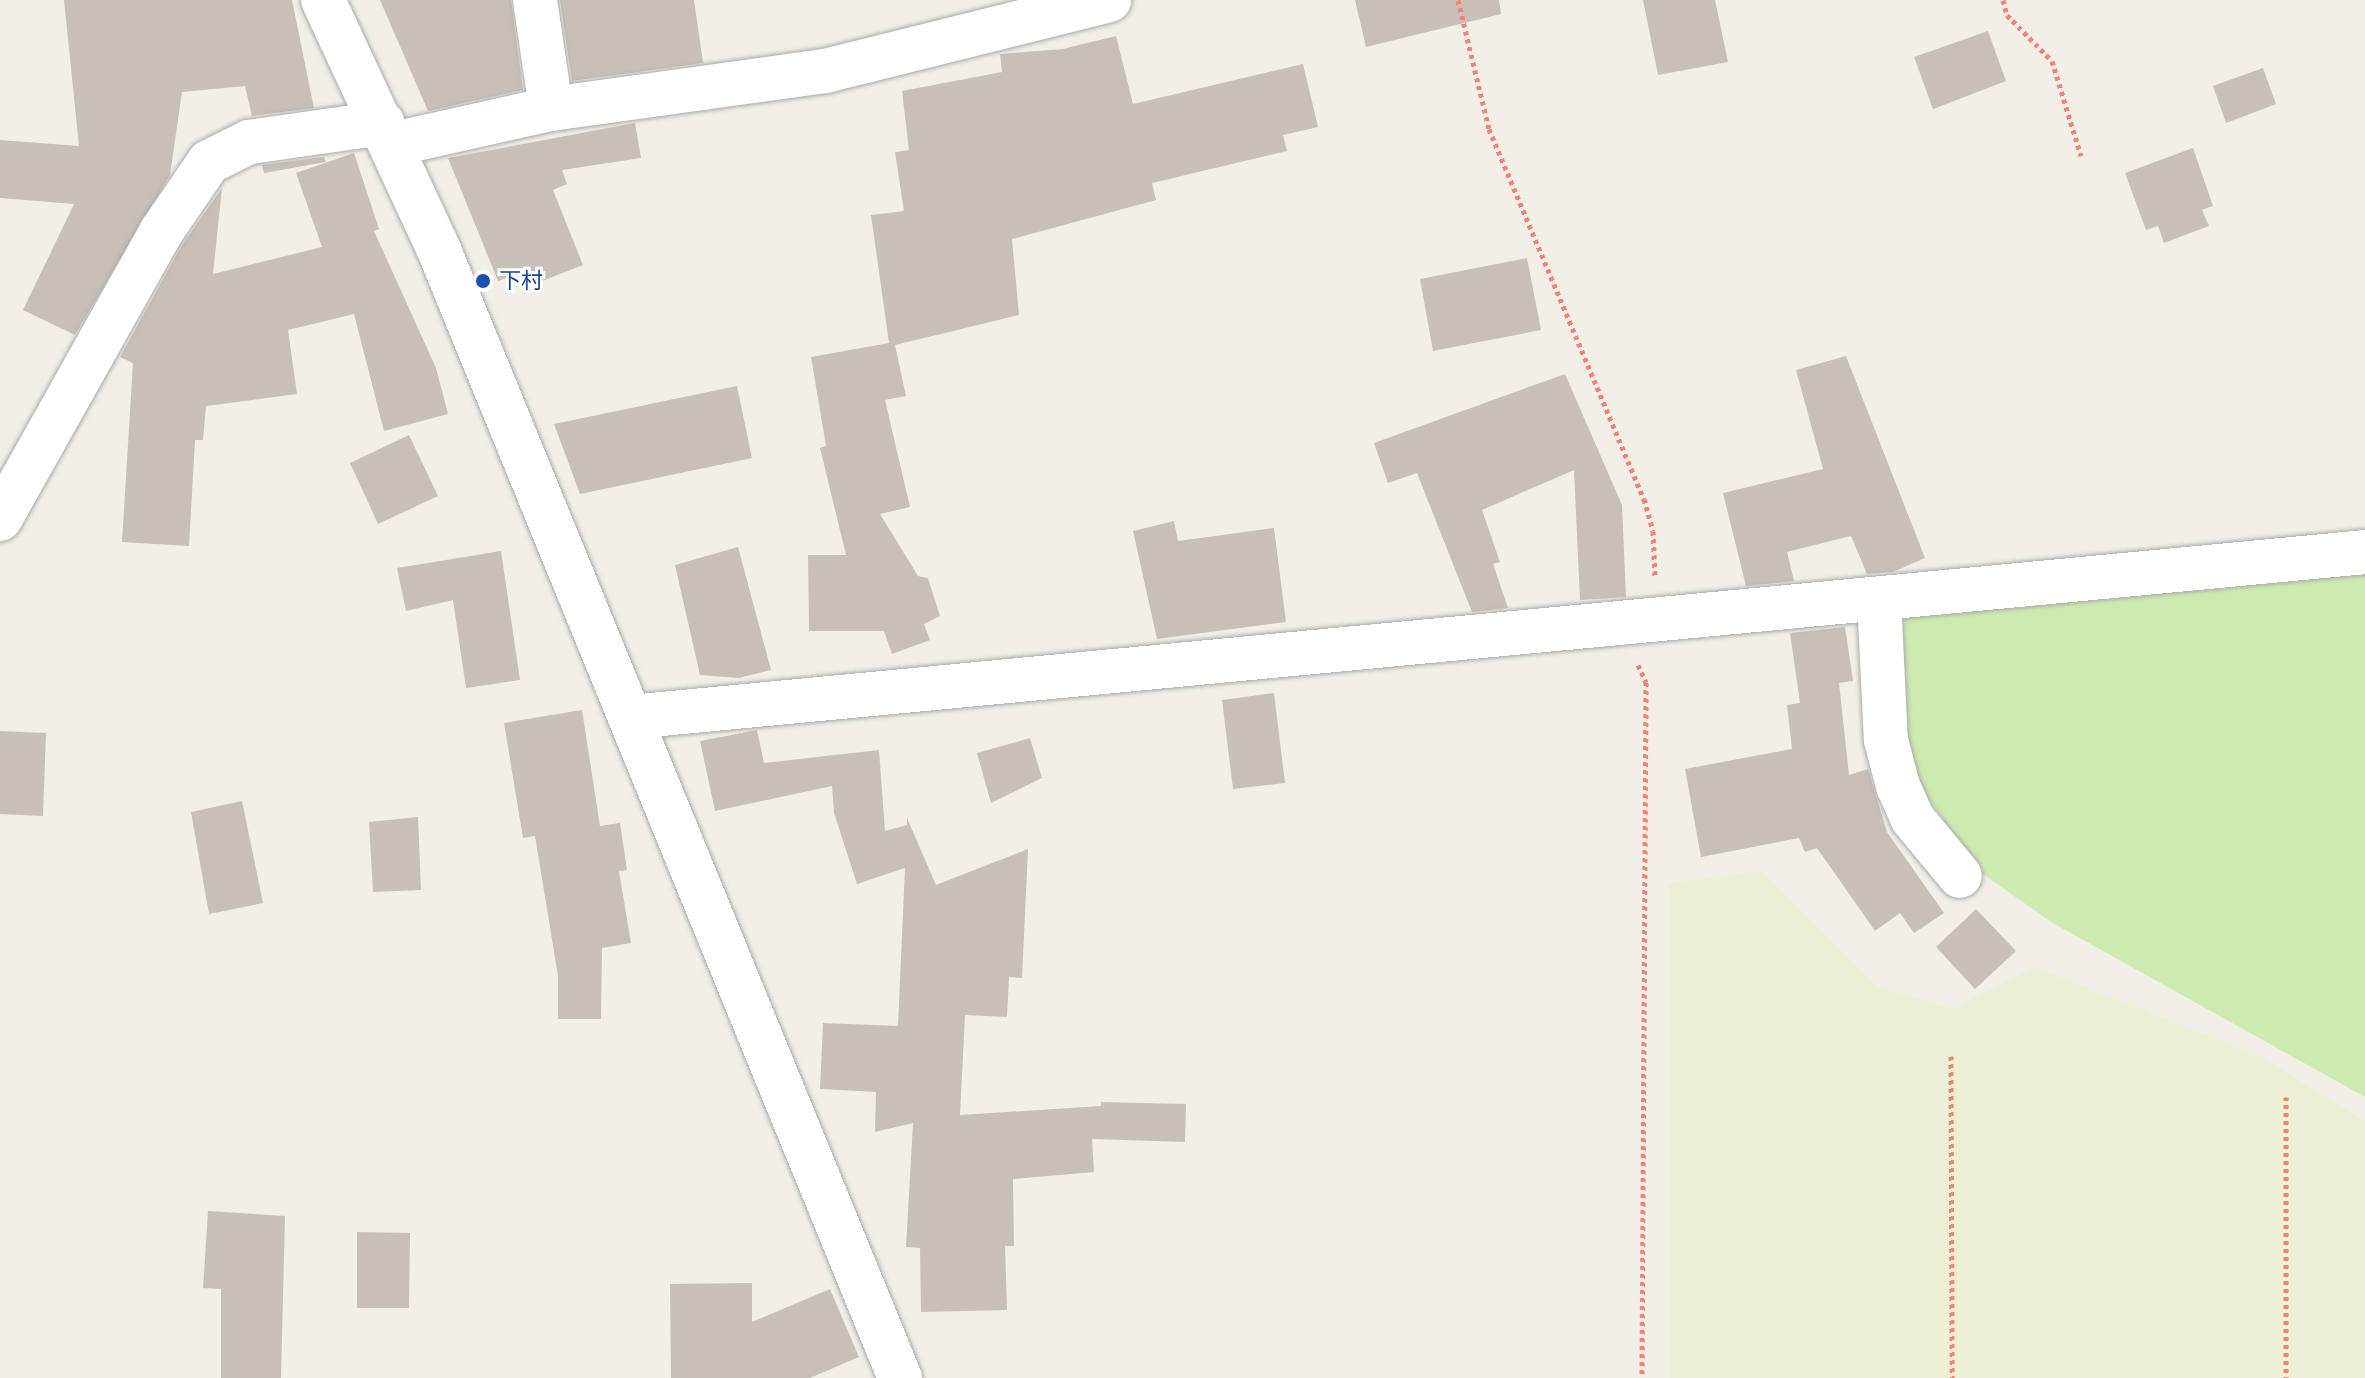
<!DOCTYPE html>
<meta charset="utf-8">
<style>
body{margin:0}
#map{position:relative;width:2365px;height:1378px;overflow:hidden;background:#f2efe9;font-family:"PT Sans Narrow","Noto Sans JP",sans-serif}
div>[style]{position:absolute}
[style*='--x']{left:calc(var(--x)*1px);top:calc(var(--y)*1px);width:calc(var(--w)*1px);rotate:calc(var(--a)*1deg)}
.farmland>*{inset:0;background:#eef0d5}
.grass>*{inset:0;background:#cdebb0}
.building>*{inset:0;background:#c7bfb8}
.path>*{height:5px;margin-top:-2.5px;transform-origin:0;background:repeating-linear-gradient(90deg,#fa8072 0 4px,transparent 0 8px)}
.roads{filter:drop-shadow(0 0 2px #a9a9a9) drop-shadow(0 0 2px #a9a9a9)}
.minor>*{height:44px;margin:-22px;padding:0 22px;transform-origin:22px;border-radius:22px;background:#fff}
.dots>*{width:22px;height:22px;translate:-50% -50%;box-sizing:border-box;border:4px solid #fff;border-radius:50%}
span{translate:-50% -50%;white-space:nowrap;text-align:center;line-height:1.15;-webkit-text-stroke:6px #fff;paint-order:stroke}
.transit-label{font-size:22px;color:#164399}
.left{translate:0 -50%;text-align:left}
</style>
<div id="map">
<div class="farmland">
<i style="clip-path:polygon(1761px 871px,1876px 986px,1952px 1009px,2035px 967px,2260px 1056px,2365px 1121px,2365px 1378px,1669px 1378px,1669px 883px)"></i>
</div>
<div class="grass">
<i style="clip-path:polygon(2365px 567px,2365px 1097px,2051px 922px,1983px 874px,1924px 793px,1901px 740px,1901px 610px)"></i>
</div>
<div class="building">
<i style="clip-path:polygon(64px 0,292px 0,314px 108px,252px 116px,245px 86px,182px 92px,170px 175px,75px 335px,23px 310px,74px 204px,0 198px,0 140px,79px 146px)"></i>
<i style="clip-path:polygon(380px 0,511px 0,523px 90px,428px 111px)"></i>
<i style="clip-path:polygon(560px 0,694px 0,703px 63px,572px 81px)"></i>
<i style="clip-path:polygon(1355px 0,1499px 0,1501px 14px,1366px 47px)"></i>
<i style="clip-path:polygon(1643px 0,1715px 0,1728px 62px,1658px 75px)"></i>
<i style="clip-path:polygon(1988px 31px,2006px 81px,1933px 109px,1914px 57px)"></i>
<i style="clip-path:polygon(1116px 36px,1133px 104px,1303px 64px,1318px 127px,1283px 135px,1287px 151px,1152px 183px,1156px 200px,1012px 239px,1019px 315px,895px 345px,906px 396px,885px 400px,910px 507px,880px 514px,918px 576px,928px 578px,940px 616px,924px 624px,930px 640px,892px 654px,884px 631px,809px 631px,808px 555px,846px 555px,820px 448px,826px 446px,811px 357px,889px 343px,871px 215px,904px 211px,895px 152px,909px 150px,902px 91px,1002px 72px,1000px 54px,1063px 49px)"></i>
<i style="clip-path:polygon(2263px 68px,2276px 104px,2226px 123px,2213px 86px)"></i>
<i style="clip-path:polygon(635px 123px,641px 158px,562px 170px,567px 184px,553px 190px,583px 265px,527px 287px,521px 272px,498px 281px,448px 158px)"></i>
<i style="clip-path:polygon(2193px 148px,2213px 206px,2202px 210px,2209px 226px,2164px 243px,2158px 226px,2146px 230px,2125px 173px)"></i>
<i style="clip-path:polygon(354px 153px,379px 229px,374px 231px,436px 368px,448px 414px,384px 431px,354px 314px,288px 330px,297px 394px,206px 406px,203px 440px,195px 440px,189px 546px,122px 542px,133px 363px,120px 357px,182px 245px,222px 188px,213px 274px,322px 247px,296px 173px)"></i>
<i style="clip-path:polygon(324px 157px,326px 162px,264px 173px,262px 165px)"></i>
<i style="clip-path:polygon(1527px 258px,1541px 330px,1433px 351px,1420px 279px)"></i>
<i style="clip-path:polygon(1846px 356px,1925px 558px,1893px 572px,1867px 574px,1851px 536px,1787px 552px,1794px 581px,1746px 586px,1723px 493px,1823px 469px,1796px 370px)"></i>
<i style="clip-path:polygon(1565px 374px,1622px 505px,1626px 597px,1580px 600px,1574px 470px,1482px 510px,1500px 562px,1493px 564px,1508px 608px,1472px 612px,1417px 473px,1388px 483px,1374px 443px)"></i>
<i style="clip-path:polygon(737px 386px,752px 458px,580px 494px,554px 424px)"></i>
<i style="clip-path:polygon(409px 435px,438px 496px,378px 524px,350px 463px)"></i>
<i style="clip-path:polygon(1174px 521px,1178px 541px,1274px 528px,1286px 622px,1157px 639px,1133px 531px)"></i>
<i style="clip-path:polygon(738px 547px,771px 670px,739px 678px,700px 675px,675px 565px)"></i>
<i style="clip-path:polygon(501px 551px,520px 680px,466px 688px,453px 600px,406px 611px,397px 568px)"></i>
<i style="clip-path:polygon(1845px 627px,1853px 681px,1839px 683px,1849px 775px,1868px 769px,1887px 832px,1944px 913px,1914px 933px,1900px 913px,1875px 931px,1817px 848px,1805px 852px,1799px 838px,1701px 857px,1685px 769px,1792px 749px,1787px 705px,1800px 703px,1790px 633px)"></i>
<i style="clip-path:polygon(1274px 693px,1285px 783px,1233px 789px,1222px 700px)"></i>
<i style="clip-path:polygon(582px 710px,600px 826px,620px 823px,627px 870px,619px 871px,631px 943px,602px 948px,601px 1019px,558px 1019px,558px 976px,535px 836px,523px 838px,504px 723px)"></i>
<i style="clip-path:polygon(757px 730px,764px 763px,879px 750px,885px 831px,907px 825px,907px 818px,936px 885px,1028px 849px,1022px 978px,1009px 977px,1007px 1017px,965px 1015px,960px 1115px,1101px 1106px,1101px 1102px,1186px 1104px,1185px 1142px,1092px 1139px,1094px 1172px,1013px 1179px,1014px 1246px,1005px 1246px,1007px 1310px,921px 1312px,920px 1248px,906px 1247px,913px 1123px,875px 1132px,876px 1092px,820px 1089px,823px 1023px,898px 1026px,905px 868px,857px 884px,834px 813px,832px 786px,715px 811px,700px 741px)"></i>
<i style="clip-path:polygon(0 731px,46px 733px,43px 816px,0 814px)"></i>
<i style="clip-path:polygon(1030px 738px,1042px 778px,991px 803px,977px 753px)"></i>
<i style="clip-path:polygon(242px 801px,263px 903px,209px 914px,191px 812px)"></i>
<i style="clip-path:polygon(418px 817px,421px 890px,373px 892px,369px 822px)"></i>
<i style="clip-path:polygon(1976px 909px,2016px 951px,1975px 989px,1936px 947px)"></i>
<i style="clip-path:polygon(208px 1211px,285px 1216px,281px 1378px,221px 1378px,221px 1289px,203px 1288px)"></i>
<i style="clip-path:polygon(357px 1232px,410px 1233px,409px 1308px,357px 1308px)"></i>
<i style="clip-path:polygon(752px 1283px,752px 1322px,830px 1289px,859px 1357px,810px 1378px,671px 1378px,670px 1284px)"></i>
</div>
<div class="path">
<i style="--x:1458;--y:0;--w:133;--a:76.5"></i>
<i style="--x:1489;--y:129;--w:401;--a:67.3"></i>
<i style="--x:1644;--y:499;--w:33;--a:74"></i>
<i style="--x:1653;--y:531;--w:45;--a:87.5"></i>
<i style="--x:2003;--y:0;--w:16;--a:75"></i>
<i style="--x:2007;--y:15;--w:64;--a:45.6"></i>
<i style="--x:2052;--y:61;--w:99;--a:73"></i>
<i style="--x:1638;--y:665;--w:19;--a:65"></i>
<i style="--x:1646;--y:682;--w:696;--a:90.33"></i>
<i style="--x:1951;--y:1056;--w:322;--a:89.8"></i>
<i style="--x:2286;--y:1097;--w:281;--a:90"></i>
</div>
<div class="roads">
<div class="minor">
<i style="--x:323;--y:0;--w:276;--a:65.1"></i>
<i style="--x:439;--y:250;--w:1219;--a:67.77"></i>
<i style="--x:535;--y:0;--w:110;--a:81.6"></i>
<i style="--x:394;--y:144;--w:161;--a:-12.6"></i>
<i style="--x:551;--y:109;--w:277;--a:-7.9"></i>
<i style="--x:825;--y:71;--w:293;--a:-14"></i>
<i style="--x:0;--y:519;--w:329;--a:-60.7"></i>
<i style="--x:161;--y:232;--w:85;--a:-55.6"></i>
<i style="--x:209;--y:162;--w:45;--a:-26.6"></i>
<i style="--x:249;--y:142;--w:135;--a:-8.1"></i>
<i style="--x:1879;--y:599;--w:141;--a:87.2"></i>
<i style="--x:1886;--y:740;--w:48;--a:75.4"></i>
<i style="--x:1898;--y:786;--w:35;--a:66"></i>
<i style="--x:1912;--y:818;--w:75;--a:50.4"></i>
<i style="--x:630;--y:717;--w:1743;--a:-5.43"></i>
</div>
</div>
<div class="dots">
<i style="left:483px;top:281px;background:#1a4fb4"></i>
</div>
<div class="transit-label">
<span class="left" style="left:499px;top:281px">下村</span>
</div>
</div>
